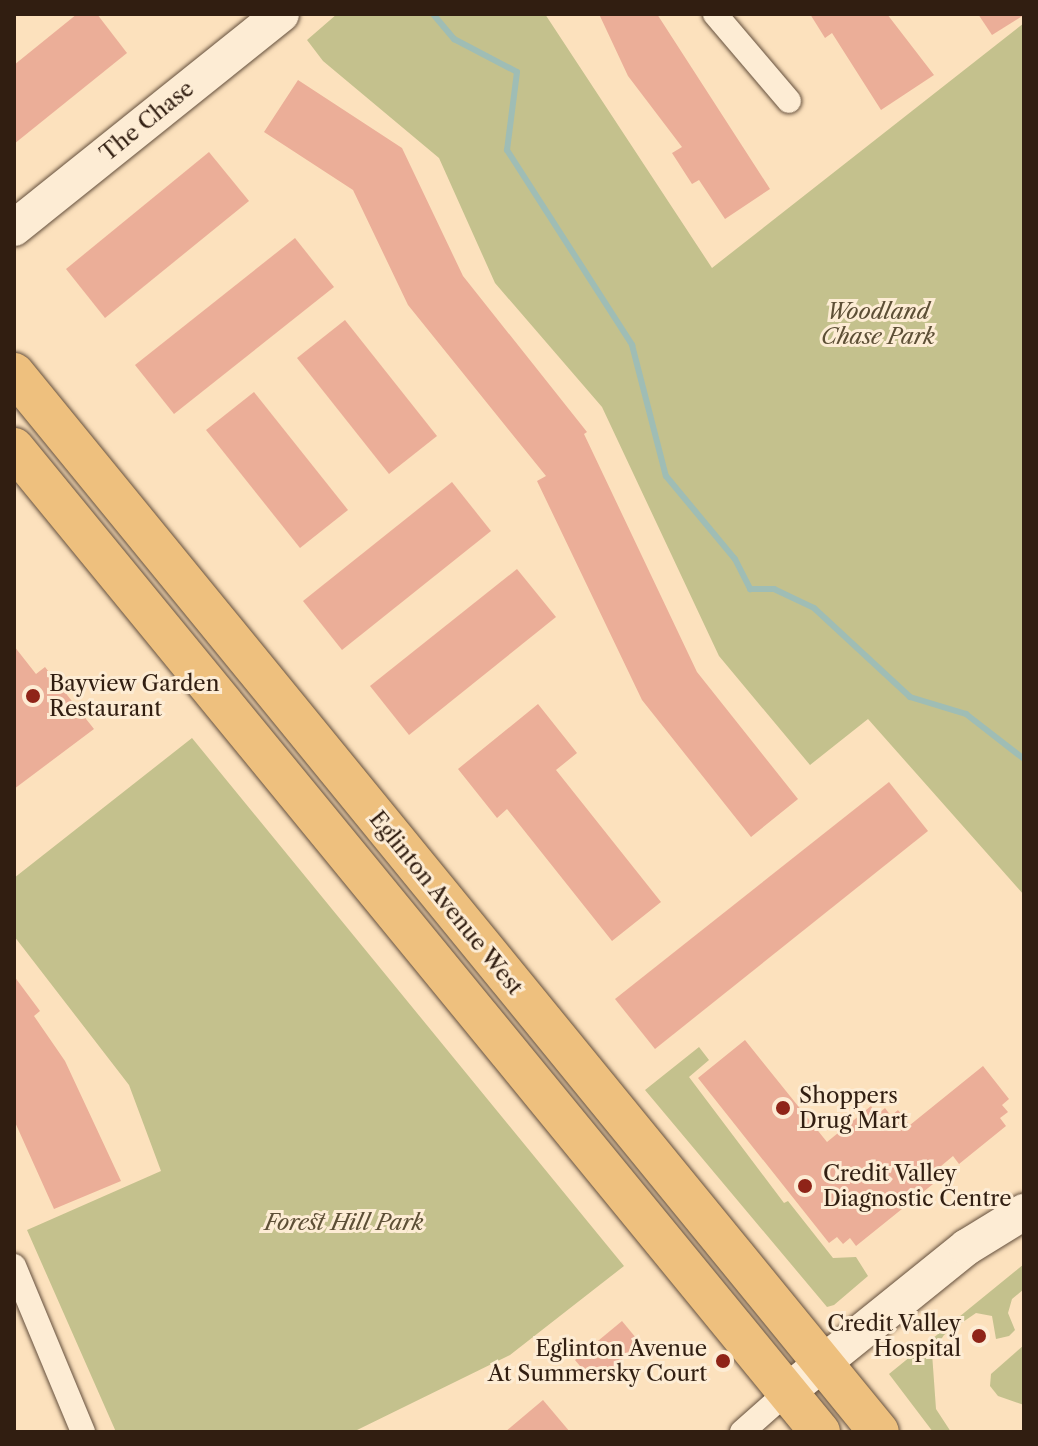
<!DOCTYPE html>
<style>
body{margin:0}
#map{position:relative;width:1038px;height:1446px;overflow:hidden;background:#fce1bd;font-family:"Libre Caslon Text",serif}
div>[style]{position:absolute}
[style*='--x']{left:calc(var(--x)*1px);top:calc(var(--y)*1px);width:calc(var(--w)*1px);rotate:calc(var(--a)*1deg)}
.green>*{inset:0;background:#c4c18d}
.stream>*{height:6px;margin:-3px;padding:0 3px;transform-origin:3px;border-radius:3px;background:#9fbdb5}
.building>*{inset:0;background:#ebae98}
.roads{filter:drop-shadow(0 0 2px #644f3c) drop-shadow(0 0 2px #644f3c)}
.street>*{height:24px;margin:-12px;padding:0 12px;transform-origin:12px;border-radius:12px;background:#fdecd4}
.secondary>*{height:36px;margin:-18px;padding:0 18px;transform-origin:18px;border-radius:18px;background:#fdecd4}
.primary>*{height:40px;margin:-20px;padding:0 20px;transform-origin:20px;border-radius:20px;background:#eec07e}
.dots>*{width:22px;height:22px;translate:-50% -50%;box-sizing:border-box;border:4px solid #fdecd4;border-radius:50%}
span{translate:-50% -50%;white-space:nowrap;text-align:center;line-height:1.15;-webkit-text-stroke:6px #fdecd4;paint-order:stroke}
.street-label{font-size:22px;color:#311e11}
.park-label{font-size:22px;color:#5d4f36;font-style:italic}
.poi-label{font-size:22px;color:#311e11}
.left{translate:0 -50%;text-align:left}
.right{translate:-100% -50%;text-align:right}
.frame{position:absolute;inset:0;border:16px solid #311e11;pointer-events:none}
</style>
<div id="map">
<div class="green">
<i style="clip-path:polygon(337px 14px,545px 14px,712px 268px,1024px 23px,1024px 895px,868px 719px,810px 765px,719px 656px,602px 407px,495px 283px,439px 158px,323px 61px,307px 40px)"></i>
<i style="clip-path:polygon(192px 738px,624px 1266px,510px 1355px,353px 1432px,116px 1432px,27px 1230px,161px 1171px,129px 1085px,14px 936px,14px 878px)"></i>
<i style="clip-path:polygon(699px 1047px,709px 1060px,689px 1077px,784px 1203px,788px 1201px,833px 1258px,856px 1257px,868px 1276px,834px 1305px,827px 1307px,645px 1090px)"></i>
<i style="clip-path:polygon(1024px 1264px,1024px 1289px,1012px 1299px,1008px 1313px,1015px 1330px,1009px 1336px,996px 1339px,992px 1316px,976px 1313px,944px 1335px,932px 1353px,936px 1409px,951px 1432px,933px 1432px,889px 1374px)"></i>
<i style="clip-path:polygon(1024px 1345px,1024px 1405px,998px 1396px,990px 1386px,991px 1374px)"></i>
</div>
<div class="stream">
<i style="--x:433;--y:14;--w:33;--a:50"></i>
<i style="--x:454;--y:39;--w:71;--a:27.6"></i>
<i style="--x:517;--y:72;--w:79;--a:97.3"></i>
<i style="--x:507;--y:150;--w:232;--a:57.3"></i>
<i style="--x:632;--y:345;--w:135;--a:75.5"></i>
<i style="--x:666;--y:476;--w:108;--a:50.3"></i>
<i style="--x:735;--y:559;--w:34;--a:63"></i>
<i style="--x:750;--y:589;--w:24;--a:0"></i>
<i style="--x:774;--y:589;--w:44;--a:25.4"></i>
<i style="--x:814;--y:608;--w:131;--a:42.8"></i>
<i style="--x:910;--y:697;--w:59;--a:16.9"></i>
<i style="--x:966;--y:714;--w:73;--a:37.8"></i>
</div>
<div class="building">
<i style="clip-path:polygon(77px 14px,97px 14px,127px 53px,14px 144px,14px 65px)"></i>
<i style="clip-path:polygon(599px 14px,657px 14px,770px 189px,725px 219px,699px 180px,692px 184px,672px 153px,682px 147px,628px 76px)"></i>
<i style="clip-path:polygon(810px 14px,887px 14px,934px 75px,881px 110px,832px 33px,825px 38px)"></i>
<i style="clip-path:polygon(978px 14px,1024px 14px,1024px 15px,992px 35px)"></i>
<i style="clip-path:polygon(298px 80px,402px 148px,463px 276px,587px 432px,584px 434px,697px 672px,798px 799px,751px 837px,642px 700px,537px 481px,546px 476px,408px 305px,353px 190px,264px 132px)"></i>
<i style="clip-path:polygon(209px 152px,249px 201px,105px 318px,66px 269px)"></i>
<i style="clip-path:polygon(295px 238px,334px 287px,174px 414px,135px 365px)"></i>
<i style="clip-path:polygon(345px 320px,437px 436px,389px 474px,297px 358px)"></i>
<i style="clip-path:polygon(254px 392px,348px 510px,300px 548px,206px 430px)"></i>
<i style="clip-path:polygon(452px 482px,491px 531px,342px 650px,303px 601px)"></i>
<i style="clip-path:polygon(517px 569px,556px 617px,409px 735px,370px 686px)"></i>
<i style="clip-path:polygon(14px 646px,36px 674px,45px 667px,94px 729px,14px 789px)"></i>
<i style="clip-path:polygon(538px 704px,577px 753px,556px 770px,661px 902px,612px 941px,507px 809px,497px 818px,458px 769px)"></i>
<i style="clip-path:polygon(889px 782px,928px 831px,655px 1049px,615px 999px)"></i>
<i style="clip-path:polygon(14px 976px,40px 1011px,34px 1016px,65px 1061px,121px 1181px,54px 1209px,14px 1120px)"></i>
<i style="clip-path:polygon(745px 1040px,827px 1142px,871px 1106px,877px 1115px,885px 1108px,891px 1116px,898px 1110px,910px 1125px,983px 1066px,1009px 1099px,1002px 1105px,1008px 1112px,1000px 1118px,1006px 1126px,959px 1164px,953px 1156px,928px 1177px,933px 1184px,856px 1246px,850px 1238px,843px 1244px,837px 1237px,829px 1243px,698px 1078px)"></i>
<i style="clip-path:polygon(622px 1321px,641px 1344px,594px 1383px,575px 1360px)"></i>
<i style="clip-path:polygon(543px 1400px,570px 1432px,505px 1432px)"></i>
</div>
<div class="roads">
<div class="street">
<i style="--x:715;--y:14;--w:114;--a:49.6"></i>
<i style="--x:14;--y:1266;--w:180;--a:67.4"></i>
<i style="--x:742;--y:1432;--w:60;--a:-41.6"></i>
</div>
<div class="secondary">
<i style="--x:14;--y:228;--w:342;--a:-38.7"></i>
<i style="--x:787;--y:1392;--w:231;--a:-38.9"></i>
<i style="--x:967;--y:1247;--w:67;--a:-31.6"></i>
</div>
<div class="primary">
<i style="--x:14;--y:373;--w:1367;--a:50.76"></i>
<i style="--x:14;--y:448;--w:1272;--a:50.68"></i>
</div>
</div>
<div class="dots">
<i style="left:33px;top:696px;background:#8f2418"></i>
<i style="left:783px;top:1108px;background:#8f2418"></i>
<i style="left:805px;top:1186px;background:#8f2418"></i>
<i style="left:979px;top:1336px;background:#8f2418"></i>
<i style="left:723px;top:1361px;background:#8f2418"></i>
</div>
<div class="street-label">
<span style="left:147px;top:121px;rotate:-39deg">The Chase</span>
<span style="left:446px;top:903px;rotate:51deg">Eglinton Avenue West</span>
</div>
<div class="park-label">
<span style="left:878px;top:324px">Woodland<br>Chase Park</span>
<span style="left:344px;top:1223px">Forest Hill Park</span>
</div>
<div class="poi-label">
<span class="left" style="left:49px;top:696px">Bayview Garden<br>Restaurant</span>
<span class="left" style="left:799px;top:1108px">Shoppers<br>Drug Mart</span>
<span class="left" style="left:823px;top:1186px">Credit Valley<br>Diagnostic Centre</span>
<span class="right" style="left:961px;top:1336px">Credit Valley<br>Hospital</span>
<span class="right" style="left:707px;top:1361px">Eglinton Avenue<br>At Summersky Court</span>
</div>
<div class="frame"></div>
</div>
